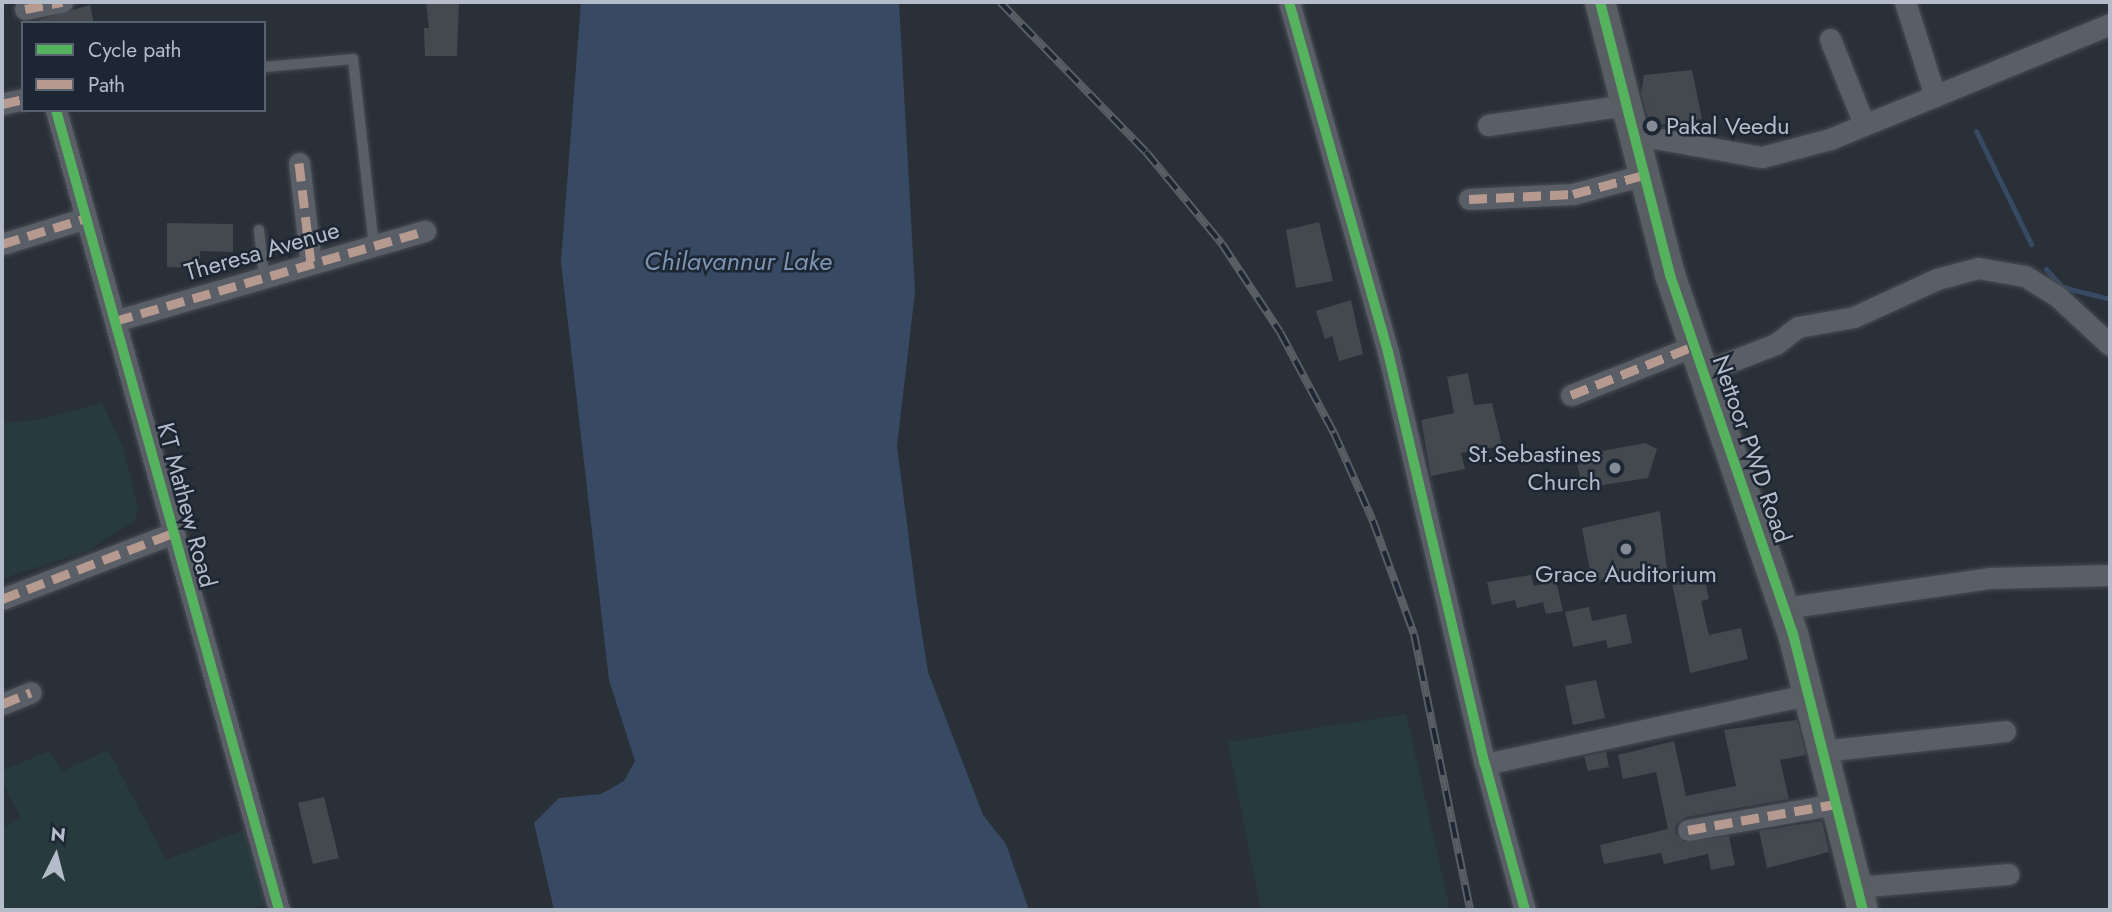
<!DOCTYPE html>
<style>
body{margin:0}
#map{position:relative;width:2112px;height:912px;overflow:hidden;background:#2a3038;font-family:Jost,sans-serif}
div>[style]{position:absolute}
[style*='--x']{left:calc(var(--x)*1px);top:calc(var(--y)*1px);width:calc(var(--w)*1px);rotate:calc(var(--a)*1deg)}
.green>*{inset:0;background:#273a3e}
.water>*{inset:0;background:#384963}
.stream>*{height:5px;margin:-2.5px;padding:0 2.5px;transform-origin:2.5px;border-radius:2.5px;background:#384963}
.building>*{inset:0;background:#444950}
.roads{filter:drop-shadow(0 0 2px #484c53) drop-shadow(0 0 2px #484c53)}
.lane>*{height:10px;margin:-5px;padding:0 5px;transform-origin:5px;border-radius:5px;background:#5a5e66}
.street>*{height:21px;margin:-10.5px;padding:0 10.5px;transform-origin:10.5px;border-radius:10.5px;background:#5a5e66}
.secondary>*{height:30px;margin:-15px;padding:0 15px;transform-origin:15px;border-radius:15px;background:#595d64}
.rail>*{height:8px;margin-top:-4px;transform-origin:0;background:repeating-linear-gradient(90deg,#1d2633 0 16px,#595d64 0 32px);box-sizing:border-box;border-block:2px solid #595d64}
.quiet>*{height:9px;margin-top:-4.5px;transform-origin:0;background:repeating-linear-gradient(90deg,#b69a8f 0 18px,transparent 0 27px)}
.cycleway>*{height:10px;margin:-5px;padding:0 5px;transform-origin:5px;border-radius:5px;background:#56b35d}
.dots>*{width:19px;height:19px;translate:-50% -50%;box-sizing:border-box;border:4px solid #1d2633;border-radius:50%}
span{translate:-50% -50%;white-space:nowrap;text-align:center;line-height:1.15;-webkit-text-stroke:5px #1d2633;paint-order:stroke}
.poi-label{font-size:24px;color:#b4bcc9}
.left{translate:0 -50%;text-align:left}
.right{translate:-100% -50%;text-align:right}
.street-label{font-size:24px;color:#b4bcc9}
.water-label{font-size:26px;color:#7c92b1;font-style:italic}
.frame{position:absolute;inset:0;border:4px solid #b4bcc9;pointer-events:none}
.legend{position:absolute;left:21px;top:21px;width:245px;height:91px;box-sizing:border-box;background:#1d2633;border:2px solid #59626f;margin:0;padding:9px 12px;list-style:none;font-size:21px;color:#b4bcc9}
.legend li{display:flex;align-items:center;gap:14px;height:35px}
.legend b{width:35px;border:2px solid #59626f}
.north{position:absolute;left:21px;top:821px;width:70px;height:70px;-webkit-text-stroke:5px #1d2633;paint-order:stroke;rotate:6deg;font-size:19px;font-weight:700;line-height:28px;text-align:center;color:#b4bcc9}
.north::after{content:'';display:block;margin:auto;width:24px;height:32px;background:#b4bcc9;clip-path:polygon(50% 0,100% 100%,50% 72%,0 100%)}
</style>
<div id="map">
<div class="green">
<i style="clip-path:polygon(102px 403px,124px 450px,138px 510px,135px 521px,87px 551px,2px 579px,2px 423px,38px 420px)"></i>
<i style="clip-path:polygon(1406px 714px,1450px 910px,1261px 910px,1228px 742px)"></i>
<i style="clip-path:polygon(108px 750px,166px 860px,244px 830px,265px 904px,252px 910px,2px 910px,2px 828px,21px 818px,2px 781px,2px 771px,49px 751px,63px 771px)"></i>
</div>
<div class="water">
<i style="clip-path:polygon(581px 2px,899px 2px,915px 292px,897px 446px,917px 602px,928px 672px,983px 815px,1006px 844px,1029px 910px,554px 910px,534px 823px,559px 798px,601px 794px,624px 781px,635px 761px,609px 680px,561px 262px)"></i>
</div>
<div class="stream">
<i style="--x:1976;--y:131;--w:126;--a:64"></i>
<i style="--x:2046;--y:269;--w:24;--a:48"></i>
<i style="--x:2062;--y:287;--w:49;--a:14"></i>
</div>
<div class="building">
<i style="clip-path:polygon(426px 2px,459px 2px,457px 56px,425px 56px,424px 28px,429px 28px)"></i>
<i style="clip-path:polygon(90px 5px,94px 23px,40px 23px,39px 20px)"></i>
<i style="clip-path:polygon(1692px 70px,1702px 119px,1650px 126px,1641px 93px,1644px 75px)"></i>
<i style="clip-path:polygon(1319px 222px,1333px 281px,1296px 288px,1286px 230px)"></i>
<i style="clip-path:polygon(167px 223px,233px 224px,233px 252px,200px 251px,200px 268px,167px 267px)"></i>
<i style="clip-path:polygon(1351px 300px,1363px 354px,1339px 361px,1332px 336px,1325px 339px,1316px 311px)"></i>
<i style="clip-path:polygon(1468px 373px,1474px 405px,1492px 403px,1502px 446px,1461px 453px,1465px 469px,1431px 476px,1421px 420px,1454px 413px,1447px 377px)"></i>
<i style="clip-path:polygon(1645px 443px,1657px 449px,1648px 478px,1583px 488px,1575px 456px)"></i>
<i style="clip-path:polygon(1660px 511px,1667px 570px,1592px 581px,1582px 528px)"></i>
<i style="clip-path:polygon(1531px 575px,1534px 586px,1556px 581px,1563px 611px,1546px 614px,1543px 602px,1517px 608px,1515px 600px,1492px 605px,1487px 582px)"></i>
<i style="clip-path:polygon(1704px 576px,1709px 599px,1701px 601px,1709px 635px,1741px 628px,1748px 659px,1690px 673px,1672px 583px)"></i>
<i style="clip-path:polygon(1589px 607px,1592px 621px,1626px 614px,1632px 643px,1608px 648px,1606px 640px,1573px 647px,1565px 612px)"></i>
<i style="clip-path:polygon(1596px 680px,1605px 718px,1573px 725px,1565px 686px)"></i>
<i style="clip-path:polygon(1797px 720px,1806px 755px,1780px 760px,1789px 799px,1686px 817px,1676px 825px,1675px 833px,1684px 842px,1729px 836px,1735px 865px,1711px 870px,1708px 854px,1664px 864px,1661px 853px,1604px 864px,1600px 845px,1668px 829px,1656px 772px,1623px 779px,1618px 755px,1674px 741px,1686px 796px,1736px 786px,1724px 730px)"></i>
<i style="clip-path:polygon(1606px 752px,1609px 767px,1588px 771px,1584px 756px)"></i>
<i style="clip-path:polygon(324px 797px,339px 858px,313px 864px,298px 803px)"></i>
<i style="clip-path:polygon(1822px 821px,1829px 852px,1767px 868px,1759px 831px)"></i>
</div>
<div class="roads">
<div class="lane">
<i style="--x:264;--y:67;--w:89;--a:-5.1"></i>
<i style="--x:353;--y:59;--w:188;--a:83.6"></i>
<i style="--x:259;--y:230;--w:47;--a:83.9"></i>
</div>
<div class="street">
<i style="--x:1289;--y:2;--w:364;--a:74.2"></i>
<i style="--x:1388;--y:352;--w:423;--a:76.8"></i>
<i style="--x:1485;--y:764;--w:151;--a:74.7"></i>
<i style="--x:1905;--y:2;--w:99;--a:72.3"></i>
<i style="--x:25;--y:9;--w:38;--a:-11"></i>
<i style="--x:1830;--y:39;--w:92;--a:68.2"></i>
<i style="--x:2;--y:104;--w:22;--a:-13"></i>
<i style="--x:56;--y:110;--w:830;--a:74.42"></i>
<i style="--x:1488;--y:125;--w:139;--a:-8.2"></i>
<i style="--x:1636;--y:143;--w:19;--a:-16"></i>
<i style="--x:1654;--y:138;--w:110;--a:10"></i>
<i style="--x:1762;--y:157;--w:70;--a:-14.8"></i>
<i style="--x:1830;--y:139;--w:303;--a:-22.3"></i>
<i style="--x:299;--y:163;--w:101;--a:83.2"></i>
<i style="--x:1469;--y:199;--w:104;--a:-2.8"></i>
<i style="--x:1573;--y:194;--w:73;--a:-15"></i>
<i style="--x:2;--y:244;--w:88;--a:-17.2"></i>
<i style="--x:115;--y:321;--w:323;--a:-16.2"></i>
<i style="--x:1703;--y:372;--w:78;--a:-21"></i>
<i style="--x:1776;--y:344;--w:28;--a:-38"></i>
<i style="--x:1798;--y:327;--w:57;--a:-10.1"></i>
<i style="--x:1854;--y:317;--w:91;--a:-24.6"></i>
<i style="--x:1937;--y:279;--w:42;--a:-15"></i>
<i style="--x:1978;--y:268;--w:48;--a:9.7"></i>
<i style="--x:2025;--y:276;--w:36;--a:32"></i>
<i style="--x:2056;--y:295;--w:74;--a:42.8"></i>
<i style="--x:1571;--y:395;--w:132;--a:-21.7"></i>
<i style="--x:2;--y:599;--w:183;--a:-21.1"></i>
<i style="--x:1784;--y:608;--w:207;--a:-8.3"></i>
<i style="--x:1989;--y:578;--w:121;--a:-1.4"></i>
<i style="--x:2;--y:704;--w:31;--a:-22"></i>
<i style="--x:1822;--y:751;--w:184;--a:-6.2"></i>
<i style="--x:1485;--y:764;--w:330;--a:-12.1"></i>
<i style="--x:1688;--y:830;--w:150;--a:-10"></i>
<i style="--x:1857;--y:887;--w:152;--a:-4.9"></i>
</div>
<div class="secondary">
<i style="--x:1600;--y:2;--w:282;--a:75.6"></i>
<i style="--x:1670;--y:275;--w:379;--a:71.1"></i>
<i style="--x:1793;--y:634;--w:285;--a:75.8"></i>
</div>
</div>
<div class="rail">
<i style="--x:1000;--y:2;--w:209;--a:45.8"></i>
<i style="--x:1146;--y:152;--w:119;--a:50.4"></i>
<i style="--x:1222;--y:244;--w:105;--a:56.6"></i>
<i style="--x:1280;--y:332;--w:115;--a:61.9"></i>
<i style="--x:1334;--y:433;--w:96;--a:66.1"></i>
<i style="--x:1373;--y:521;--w:120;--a:70.1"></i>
<i style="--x:1414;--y:634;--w:282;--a:78.5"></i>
</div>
<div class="quiet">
<i style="--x:25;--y:9;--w:38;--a:-11"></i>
<i style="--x:2;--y:104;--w:22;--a:-13"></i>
<i style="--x:299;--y:163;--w:101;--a:83.2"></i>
<i style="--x:1469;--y:199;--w:104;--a:-2.8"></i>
<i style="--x:1573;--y:194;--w:73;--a:-15"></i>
<i style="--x:2;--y:244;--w:88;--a:-17.2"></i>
<i style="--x:115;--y:321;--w:323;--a:-16.2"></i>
<i style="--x:1571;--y:395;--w:132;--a:-21.7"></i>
<i style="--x:2;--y:599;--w:183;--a:-21.1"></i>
<i style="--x:2;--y:704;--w:31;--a:-22"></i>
<i style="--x:1688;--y:830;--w:150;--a:-10"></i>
</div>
<div class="cycleway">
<i style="--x:1289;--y:2;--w:364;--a:74.2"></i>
<i style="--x:1388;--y:352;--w:423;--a:76.8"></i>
<i style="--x:1485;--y:764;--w:151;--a:74.7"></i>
<i style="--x:1600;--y:2;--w:282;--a:75.6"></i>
<i style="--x:1670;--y:275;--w:379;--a:71.1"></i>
<i style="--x:1793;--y:634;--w:285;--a:75.8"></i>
<i style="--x:56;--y:110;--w:830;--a:74.42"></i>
</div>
<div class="dots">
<i style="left:1652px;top:126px;background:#848b96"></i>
<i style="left:1615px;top:468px;background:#848b96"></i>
<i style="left:1626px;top:549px;background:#848b96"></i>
</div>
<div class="poi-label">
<span class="left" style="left:1666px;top:126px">Pakal Veedu</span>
<span class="right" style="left:1601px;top:468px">St.Sebastines<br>Church</span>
<span style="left:1626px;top:574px">Grace Auditorium</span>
</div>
<div class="street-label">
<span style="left:262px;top:251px;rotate:-16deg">Theresa Avenue</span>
<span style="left:1752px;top:449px;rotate:71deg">Nettoor PWD Road</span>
<span style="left:187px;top:505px;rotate:75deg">KT Mathew Road</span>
</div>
<div class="water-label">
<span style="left:738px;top:262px">Chilavannur Lake</span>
</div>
<div class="frame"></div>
<ul class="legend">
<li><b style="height:9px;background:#56b35d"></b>Cycle path</li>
<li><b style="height:9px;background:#b69a8f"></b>Path</li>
</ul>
<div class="north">N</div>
</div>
